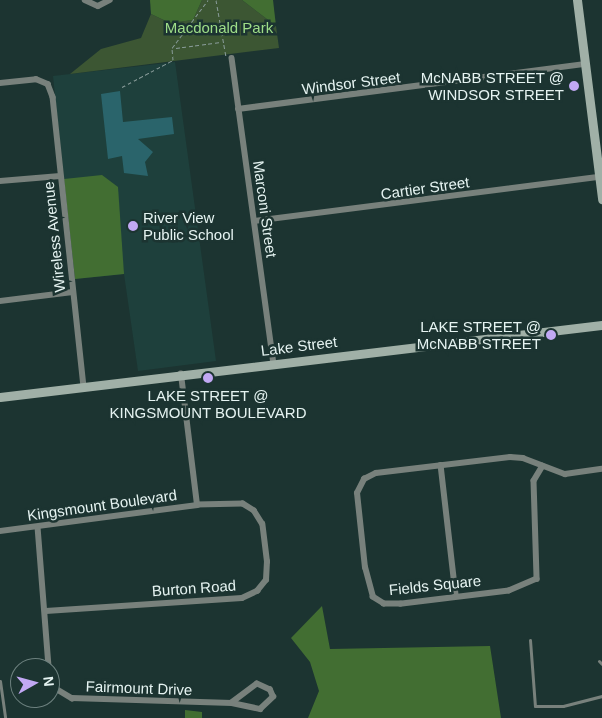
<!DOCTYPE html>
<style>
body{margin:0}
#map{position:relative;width:602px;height:718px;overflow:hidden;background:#1c3431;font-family:Arial,sans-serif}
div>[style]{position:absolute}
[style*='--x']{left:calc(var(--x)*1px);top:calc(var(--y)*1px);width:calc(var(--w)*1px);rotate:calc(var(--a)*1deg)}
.built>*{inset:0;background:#1e403c}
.green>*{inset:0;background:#3c5633}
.forest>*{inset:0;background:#426e32}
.building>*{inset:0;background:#2a646b}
.path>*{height:1px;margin-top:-0.5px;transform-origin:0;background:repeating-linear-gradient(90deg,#899c9a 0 4px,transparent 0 6.5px)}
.lane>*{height:3px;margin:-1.5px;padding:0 1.5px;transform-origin:1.5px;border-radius:1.5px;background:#78817c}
.street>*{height:5.5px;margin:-2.75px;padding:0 2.75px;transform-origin:2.75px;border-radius:2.75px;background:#78817c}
.secondary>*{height:9px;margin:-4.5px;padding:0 4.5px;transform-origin:4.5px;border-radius:4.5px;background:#a0b0a7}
.dots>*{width:14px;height:14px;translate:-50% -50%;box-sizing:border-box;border:2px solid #1c3431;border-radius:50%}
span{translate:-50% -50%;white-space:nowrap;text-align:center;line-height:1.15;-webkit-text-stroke:5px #1c3431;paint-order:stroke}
.park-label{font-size:15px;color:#9edd88}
.poi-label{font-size:15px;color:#e5f3f1}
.right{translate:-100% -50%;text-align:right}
.left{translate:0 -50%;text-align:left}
.street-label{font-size:15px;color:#e5f3f1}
.north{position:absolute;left:10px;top:658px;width:50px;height:50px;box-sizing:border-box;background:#1c3431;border:1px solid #6c807e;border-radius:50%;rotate:83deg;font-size:14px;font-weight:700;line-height:20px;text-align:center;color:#e5f3f1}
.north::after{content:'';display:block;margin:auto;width:18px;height:22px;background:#c1a8f3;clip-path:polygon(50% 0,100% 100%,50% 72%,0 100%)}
</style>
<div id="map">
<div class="built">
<i style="clip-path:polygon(175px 62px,216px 361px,138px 371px,124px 274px,75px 279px,53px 76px)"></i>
</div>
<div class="green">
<i style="clip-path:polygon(202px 0,242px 0,276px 26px,279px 48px,70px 74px,101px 49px,141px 38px,151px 14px,170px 23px,193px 20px)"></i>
</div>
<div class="forest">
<i style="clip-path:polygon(150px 0,202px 0,193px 20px,170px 23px,151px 14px)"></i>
<i style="clip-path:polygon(242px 0,273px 0,276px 26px)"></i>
<i style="clip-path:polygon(102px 175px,118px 187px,124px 274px,75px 279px,64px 179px)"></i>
<i style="clip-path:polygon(322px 606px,330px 649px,490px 646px,501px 718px,308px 718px,319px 691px,310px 662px,291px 638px)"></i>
<i style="clip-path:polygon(185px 710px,202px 712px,202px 718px,185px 718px)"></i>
</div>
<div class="building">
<i style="clip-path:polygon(561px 88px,562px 100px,540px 102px,539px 90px)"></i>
<i style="clip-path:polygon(120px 91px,123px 122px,172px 117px,174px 134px,138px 139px,153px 152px,145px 162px,148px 176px,124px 173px,122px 156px,108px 159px,101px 94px)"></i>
</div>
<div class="path">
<i style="--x:216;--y:0;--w:58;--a:80"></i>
<i style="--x:176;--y:48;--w:45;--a:-7.6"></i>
<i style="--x:122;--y:87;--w:58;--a:-27.9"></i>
<i style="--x:173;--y:60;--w:12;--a:-95"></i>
<i style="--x:172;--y:48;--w:60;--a:-53.1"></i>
</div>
<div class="lane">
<i style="--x:530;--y:640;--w:66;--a:85.7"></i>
<i style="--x:535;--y:706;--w:28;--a:0"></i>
<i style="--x:563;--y:706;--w:40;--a:-14.4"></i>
<i style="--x:599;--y:661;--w:4;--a:45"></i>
<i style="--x:0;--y:681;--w:37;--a:82"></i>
</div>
<div class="street">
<i style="--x:85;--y:0;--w:14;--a:25"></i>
<i style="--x:98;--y:6;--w:13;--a:-27"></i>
<i style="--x:232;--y:58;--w:308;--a:82.2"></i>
<i style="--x:0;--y:83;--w:36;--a:-6"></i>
<i style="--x:36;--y:79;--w:13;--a:23"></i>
<i style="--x:48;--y:84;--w:14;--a:69"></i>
<i style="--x:53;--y:97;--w:292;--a:83.9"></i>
<i style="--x:238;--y:109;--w:350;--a:-7.4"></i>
<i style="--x:0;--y:181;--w:60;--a:-4.8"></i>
<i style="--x:254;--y:221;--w:348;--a:-7.3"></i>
<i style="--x:0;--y:301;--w:73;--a:-7.1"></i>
<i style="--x:441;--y:465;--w:131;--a:83.4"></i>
<i style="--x:543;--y:466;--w:17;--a:121"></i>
<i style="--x:534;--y:481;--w:98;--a:88.2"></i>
<i style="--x:537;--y:579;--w:30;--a:157"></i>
<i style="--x:509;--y:591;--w:109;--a:173.1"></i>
<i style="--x:401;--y:604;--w:17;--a:180"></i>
<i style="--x:384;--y:604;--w:13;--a:-148"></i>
<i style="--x:373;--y:597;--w:30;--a:-105"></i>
<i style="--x:365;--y:568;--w:75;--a:-96.1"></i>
<i style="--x:357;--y:493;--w:16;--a:-63"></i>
<i style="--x:364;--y:479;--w:13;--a:-27"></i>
<i style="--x:376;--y:473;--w:135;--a:-6.8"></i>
<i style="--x:510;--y:457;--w:13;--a:4"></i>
<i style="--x:523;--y:458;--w:45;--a:20.9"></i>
<i style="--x:565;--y:474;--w:37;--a:-8"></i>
<i style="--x:38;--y:527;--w:141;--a:85.5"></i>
<i style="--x:0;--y:531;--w:199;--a:-7.5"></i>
<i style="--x:197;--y:505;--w:132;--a:-97"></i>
<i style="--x:46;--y:611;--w:196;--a:-3.8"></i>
<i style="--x:242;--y:598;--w:17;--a:-25"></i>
<i style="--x:257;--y:591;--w:14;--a:-51"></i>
<i style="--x:266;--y:580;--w:18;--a:-87"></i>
<i style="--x:267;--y:562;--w:38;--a:-97"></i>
<i style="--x:262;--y:524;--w:15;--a:-122"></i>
<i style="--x:254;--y:511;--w:13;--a:-148"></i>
<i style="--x:243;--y:504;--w:46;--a:178.8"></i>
<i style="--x:50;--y:685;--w:26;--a:31"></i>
<i style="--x:72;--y:698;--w:160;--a:1.8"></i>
<i style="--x:232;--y:703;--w:29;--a:12"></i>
<i style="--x:260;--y:709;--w:18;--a:-43"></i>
<i style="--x:273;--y:697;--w:8;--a:-113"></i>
<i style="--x:270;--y:690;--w:14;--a:-155"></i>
<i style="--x:257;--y:684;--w:31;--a:143"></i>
</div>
<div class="secondary">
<i style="--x:577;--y:0;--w:201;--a:82.8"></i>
<i style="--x:0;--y:397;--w:606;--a:-6.82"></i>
</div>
<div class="dots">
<i style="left:574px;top:86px;background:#c1a8f3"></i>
<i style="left:133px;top:226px;background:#c1a8f3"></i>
<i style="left:551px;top:335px;background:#c1a8f3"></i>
<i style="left:208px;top:378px;background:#c1a8f3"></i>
</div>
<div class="park-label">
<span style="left:219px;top:28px">Macdonald Park</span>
</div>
<div class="poi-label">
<span class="right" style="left:564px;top:86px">McNABB STREET @<br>WINDSOR STREET</span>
<span class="left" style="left:143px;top:226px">River View<br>Public School</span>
<span class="right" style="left:541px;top:335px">LAKE STREET @<br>McNABB STREET</span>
<span style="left:208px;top:404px">LAKE STREET @<br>KINGSMOUNT BOULEVARD</span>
</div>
<div class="street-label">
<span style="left:351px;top:83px;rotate:-7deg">Windsor Street</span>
<span style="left:425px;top:188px;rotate:-8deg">Cartier Street</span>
<span style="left:265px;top:209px;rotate:82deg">Marconi Street</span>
<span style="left:54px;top:237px;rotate:-96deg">Wireless Avenue</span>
<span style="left:299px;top:346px;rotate:-7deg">Lake Street</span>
<span style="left:102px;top:505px;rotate:-8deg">Kingsmount Boulevard</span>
<span style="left:435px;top:585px;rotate:-6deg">Fields Square</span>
<span style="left:194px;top:588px;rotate:-4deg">Burton Road</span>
<span style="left:139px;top:688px;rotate:2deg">Fairmount Drive</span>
</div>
<div class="north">N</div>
</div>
